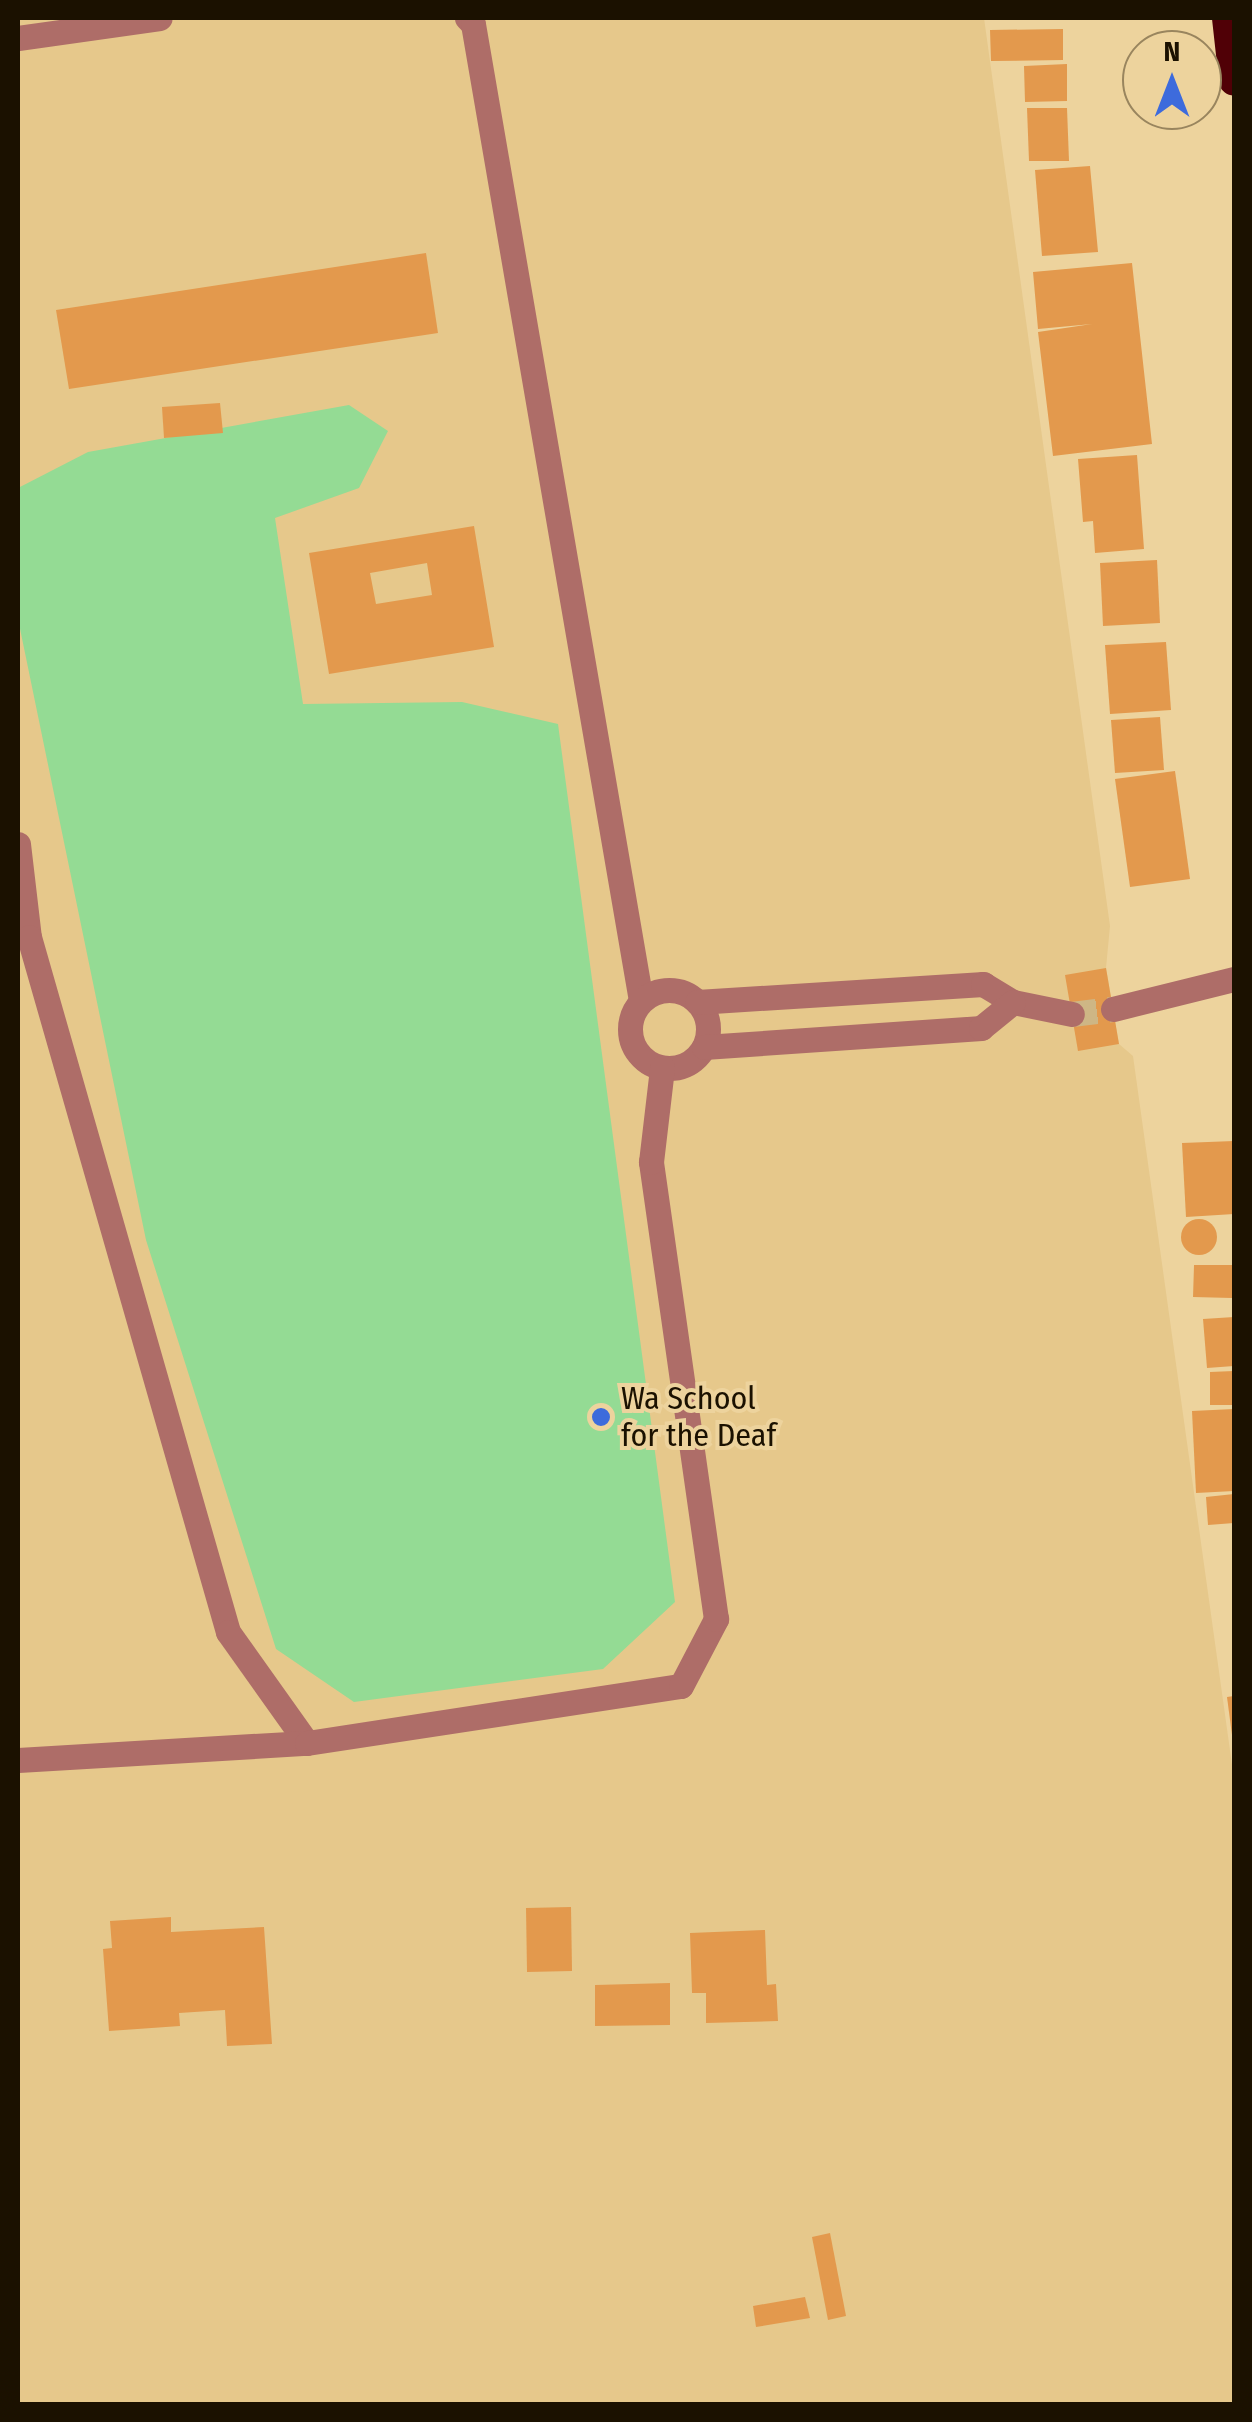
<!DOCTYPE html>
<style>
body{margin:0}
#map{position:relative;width:1252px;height:2422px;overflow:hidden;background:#edd39d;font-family:"Fira Sans Condensed",sans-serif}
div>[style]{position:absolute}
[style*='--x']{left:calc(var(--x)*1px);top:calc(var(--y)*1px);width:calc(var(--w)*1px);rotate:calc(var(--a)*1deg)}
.built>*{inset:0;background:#e6c88b}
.green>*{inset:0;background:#94db94}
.building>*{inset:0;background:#e3994d}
.round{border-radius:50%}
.minor-tunnel>*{height:25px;margin-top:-12.5px;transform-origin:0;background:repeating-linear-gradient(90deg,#ceb685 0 25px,transparent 0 37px)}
.minor>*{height:25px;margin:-12.5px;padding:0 12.5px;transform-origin:12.5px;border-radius:12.5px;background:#ae6d68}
.minor>.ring{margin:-12.5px;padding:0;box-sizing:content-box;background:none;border:25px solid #ae6d68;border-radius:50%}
.highway>*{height:30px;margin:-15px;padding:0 15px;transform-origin:15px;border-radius:15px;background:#500006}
.dots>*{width:28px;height:28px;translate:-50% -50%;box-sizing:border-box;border:5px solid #edd39d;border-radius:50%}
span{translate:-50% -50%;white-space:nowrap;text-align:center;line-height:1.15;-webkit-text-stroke:8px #edd39d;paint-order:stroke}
.poi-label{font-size:32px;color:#1b1100}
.left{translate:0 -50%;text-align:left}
.frame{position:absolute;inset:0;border:20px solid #1b1100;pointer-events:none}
.north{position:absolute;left:1122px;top:30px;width:100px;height:100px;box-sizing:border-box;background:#edd39d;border:2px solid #99855e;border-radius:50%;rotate:0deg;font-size:28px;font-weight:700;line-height:40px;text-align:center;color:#1b1100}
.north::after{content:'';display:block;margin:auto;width:35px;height:45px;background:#3d6bdc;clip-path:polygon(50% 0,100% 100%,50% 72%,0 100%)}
</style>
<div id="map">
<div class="built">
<i style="clip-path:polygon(18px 18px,984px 18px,1110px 926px,1106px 968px,1119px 1044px,1133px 1056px,1234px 1779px,1234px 2404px,18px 2404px)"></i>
</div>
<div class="green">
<i style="clip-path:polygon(349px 405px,388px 431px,359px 488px,275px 518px,303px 704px,462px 702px,558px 724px,675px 1602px,603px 1669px,354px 1702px,276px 1649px,146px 1240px,18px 619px,18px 488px,88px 452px)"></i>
</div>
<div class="building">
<i style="clip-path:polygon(1063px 29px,1063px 60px,991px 61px,990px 30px)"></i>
<i style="clip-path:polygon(1067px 64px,1067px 101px,1025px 102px,1024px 66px)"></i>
<i style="clip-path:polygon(1027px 108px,1067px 108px,1069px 161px,1029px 161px)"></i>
<i style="clip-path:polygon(1090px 166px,1098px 252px,1042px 256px,1035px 170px)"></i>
<i style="clip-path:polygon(426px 253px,438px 333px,69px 389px,56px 310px)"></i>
<i style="clip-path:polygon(1132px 263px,1152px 444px,1053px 456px,1038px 332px,1092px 324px,1038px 329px,1033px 272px)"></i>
<i style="clip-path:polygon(220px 403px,223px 433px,164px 438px,162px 407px)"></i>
<i style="clip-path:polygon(1137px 455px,1144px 549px,1095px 553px,1093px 521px,1083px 522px,1078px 459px)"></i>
<i style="clip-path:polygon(evenodd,474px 526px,494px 647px,329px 674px,309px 553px,474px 526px,427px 563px,432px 595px,376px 604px,370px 573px,427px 563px)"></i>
<i style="clip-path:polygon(1157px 560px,1160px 623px,1103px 626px,1100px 563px)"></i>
<i style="clip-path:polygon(1166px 642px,1171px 710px,1110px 714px,1105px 645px)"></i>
<i style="clip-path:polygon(1160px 717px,1164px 770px,1115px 773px,1111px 720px)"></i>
<i style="clip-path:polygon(1175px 771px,1190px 879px,1130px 887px,1115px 779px)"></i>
<i style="clip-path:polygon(1106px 968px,1119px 1044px,1078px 1051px,1065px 975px)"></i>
<i style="clip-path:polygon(1234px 1141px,1234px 1214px,1186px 1217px,1182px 1143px)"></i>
<i class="round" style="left:1181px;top:1219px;width:36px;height:36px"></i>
<i style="clip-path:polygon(1194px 1265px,1232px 1265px,1232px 1298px,1193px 1297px)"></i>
<i style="clip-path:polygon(1234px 1317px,1234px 1366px,1207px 1368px,1203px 1319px)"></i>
<i style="clip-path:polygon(1234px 1371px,1234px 1405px,1210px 1405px,1210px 1372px)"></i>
<i style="clip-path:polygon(1234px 1409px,1234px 1491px,1196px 1493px,1192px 1411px)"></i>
<i style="clip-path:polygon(1234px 1494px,1234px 1523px,1208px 1525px,1206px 1497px)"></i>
<i style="clip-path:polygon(1234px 1696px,1234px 1735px,1232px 1735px,1227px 1697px)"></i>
<i style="clip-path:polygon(571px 1907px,572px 1971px,527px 1972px,526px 1908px)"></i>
<i style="clip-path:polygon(171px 1917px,171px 1932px,264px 1927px,272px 2044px,227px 2046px,225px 2010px,179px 2013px,180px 2026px,109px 2031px,103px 1949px,112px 1948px,110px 1921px)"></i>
<i style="clip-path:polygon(765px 1930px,767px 1985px,776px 1984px,778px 2021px,706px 2023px,706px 1993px,692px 1993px,690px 1933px)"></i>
<i style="clip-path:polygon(670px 1983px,670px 2025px,595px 2026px,595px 1985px)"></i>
<i style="clip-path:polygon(830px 2233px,846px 2316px,828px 2320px,812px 2237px)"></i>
<i style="clip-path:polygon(805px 2297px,810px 2318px,756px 2327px,753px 2306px)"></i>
</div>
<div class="minor-tunnel">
<i style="--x:1072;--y:1014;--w:41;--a:-7"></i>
</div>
<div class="minor">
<i style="--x:467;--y:18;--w:8;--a:45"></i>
<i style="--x:473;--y:24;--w:991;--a:80.24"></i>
<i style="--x:18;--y:38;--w:143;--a:-8"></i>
<i style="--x:18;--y:844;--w:94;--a:83.3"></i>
<i style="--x:29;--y:937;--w:723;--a:74.02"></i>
<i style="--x:228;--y:1632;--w:136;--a:54.6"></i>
<i class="ring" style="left:630px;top:990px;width:53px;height:53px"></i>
<i style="--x:697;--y:1002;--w:287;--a:-3.6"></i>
<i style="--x:983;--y:984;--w:35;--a:31"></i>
<i style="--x:1013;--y:1002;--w:60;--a:11.5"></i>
<i style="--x:1113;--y:1009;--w:125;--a:-13.9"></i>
<i style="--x:704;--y:1047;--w:278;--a:-3.9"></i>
<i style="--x:981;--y:1028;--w:41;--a:-39.1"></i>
<i style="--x:18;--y:1760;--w:289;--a:-3.4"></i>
<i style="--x:307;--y:1743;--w:378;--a:-8.7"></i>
<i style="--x:681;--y:1686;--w:76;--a:-62.4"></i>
<i style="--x:716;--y:1619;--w:462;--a:-98.1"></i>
<i style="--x:651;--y:1162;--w:95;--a:-83.3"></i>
</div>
<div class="highway">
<i style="--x:1227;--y:18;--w:63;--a:83.7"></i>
</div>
<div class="dots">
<i style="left:601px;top:1417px;background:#3d6bdc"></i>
</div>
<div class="poi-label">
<span class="left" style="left:621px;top:1417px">Wa School<br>for the Deaf</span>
</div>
<div class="frame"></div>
<div class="north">N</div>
</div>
